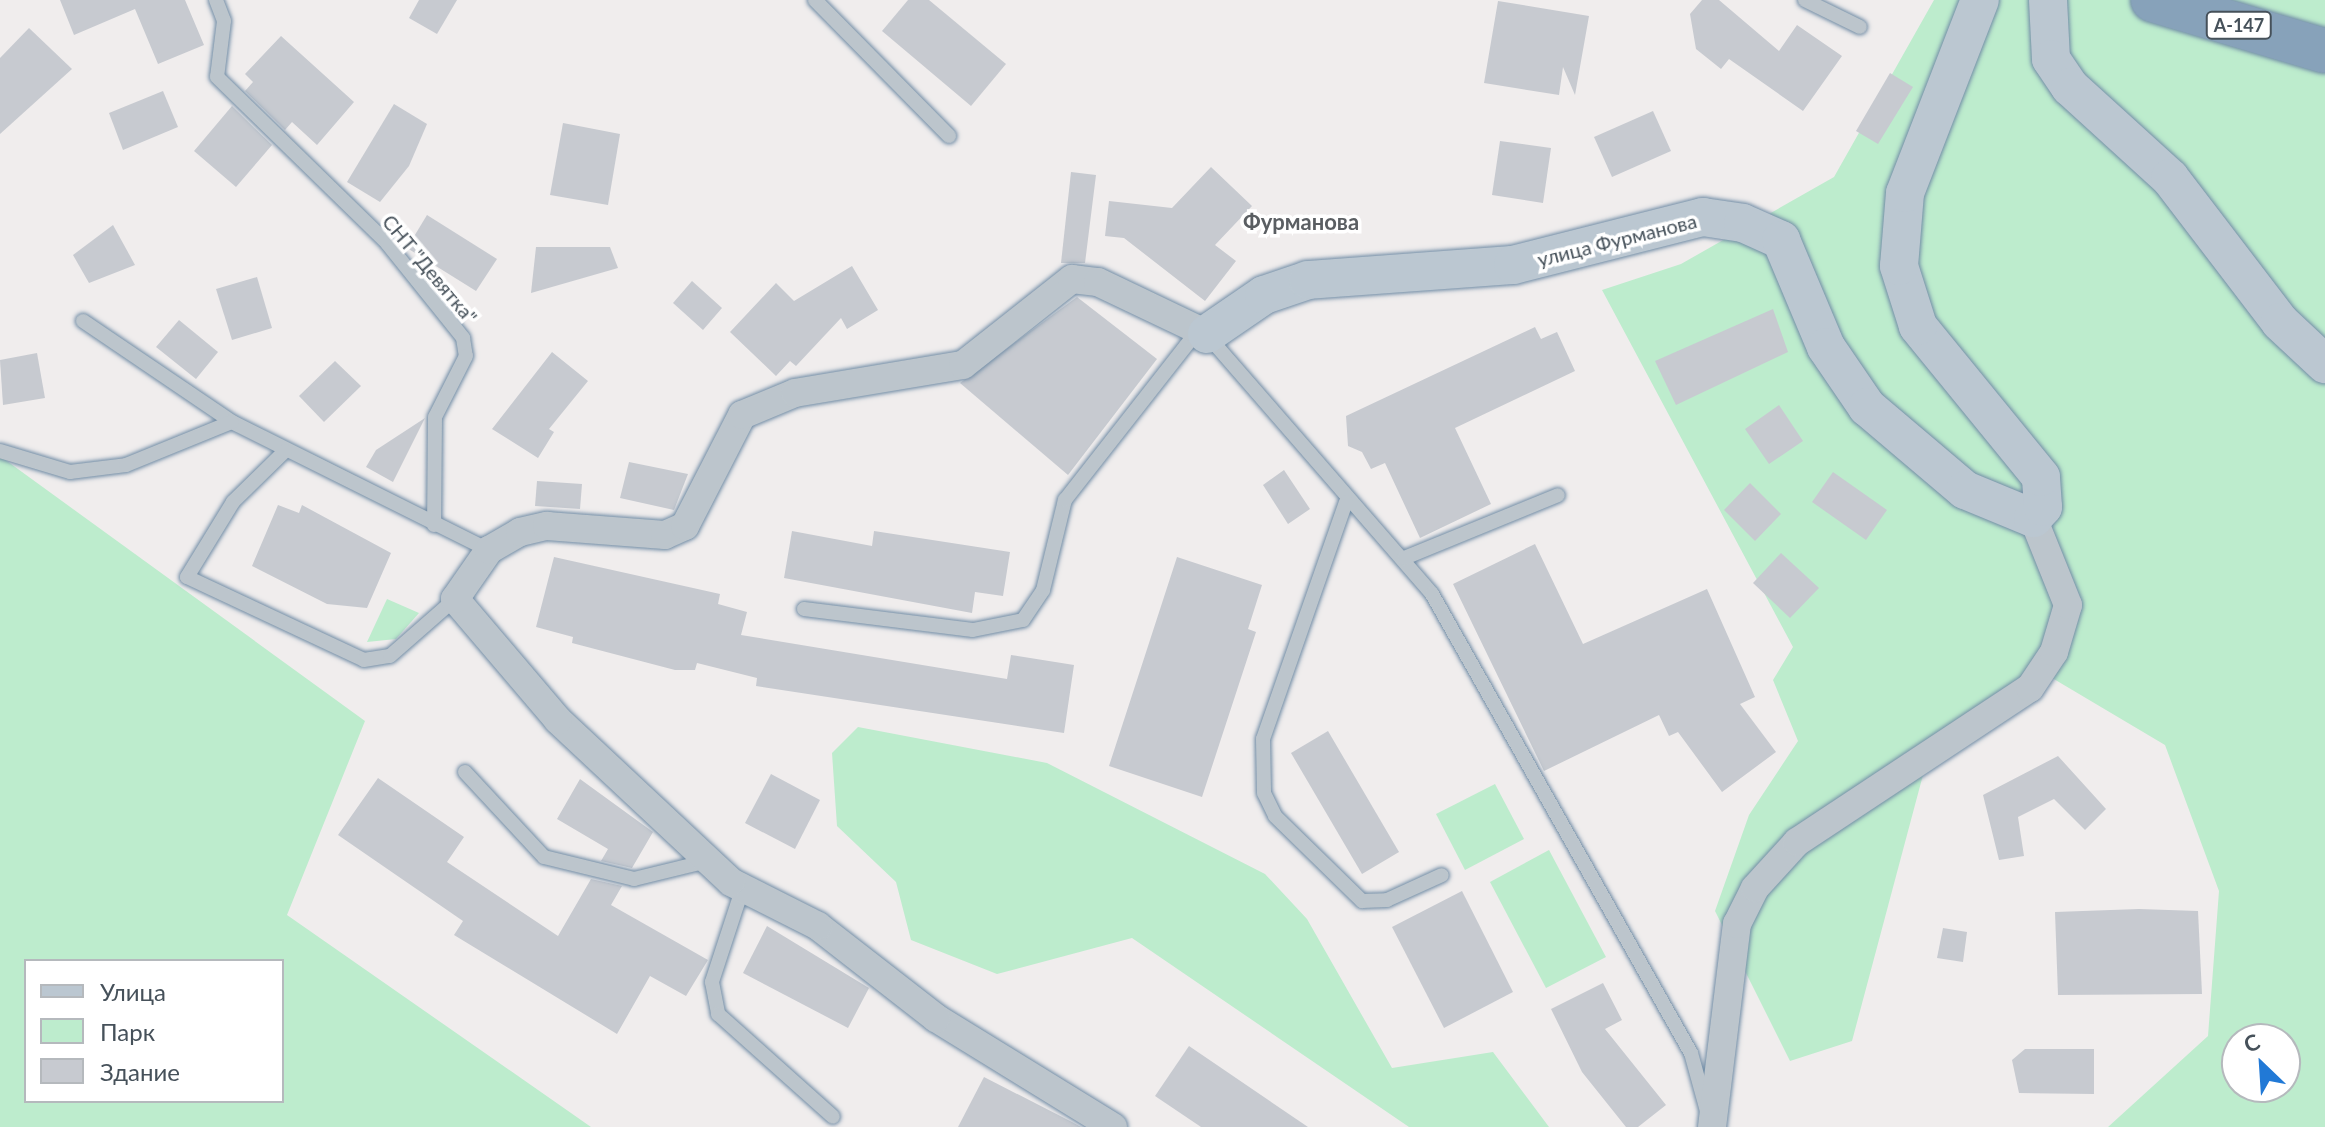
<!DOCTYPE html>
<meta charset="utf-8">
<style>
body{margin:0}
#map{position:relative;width:2325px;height:1127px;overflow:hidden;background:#f0eded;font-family:Lato,sans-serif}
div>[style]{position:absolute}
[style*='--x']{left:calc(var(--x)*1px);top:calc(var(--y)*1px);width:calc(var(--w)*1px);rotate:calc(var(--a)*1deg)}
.green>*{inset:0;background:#bdeccd}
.building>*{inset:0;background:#c7cad0}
.roads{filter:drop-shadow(0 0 2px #728da6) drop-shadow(0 0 2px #728da6)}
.lane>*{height:14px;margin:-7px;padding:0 7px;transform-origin:7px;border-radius:7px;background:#bcc5cc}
.street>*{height:28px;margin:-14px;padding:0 14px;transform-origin:14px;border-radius:14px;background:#bcc5cc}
.secondary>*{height:38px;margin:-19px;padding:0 19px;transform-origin:19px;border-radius:19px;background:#bbc7d1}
.highway>*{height:44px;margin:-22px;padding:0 22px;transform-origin:22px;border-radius:22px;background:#87a2ba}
span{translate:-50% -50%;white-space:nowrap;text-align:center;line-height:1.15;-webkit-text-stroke:7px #fff;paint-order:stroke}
.shield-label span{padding:2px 6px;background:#fff;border:2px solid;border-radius:6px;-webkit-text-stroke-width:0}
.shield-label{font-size:18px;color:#46515a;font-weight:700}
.street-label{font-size:20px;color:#46515a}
.neighbourhood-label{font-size:22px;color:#5a5e62;font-weight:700}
.legend{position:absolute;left:24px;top:959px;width:260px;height:144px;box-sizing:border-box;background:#fff;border:2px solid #b5b9bd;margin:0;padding:10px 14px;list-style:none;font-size:24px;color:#46515a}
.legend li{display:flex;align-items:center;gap:16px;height:40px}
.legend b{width:40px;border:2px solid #b5b9bd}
.north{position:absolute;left:2221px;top:1023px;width:80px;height:80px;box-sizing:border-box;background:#fff;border:2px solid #b5b9bd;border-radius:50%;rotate:335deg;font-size:22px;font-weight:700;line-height:32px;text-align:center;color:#46515a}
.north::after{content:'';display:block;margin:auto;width:28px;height:36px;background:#2179d6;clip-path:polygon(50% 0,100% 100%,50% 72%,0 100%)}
</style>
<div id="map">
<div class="green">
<i style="clip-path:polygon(evenodd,1934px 0,2325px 0,2325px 1127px,2108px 1127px,2208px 1036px,2219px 891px,2165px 745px,2042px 672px,1931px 745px,1852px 1041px,1790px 1061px,1715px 911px,1749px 815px,1798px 741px,1773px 680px,1793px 647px,1602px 290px,1681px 264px,1834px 177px,1934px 0,2237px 1039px,2285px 1039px,2285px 1087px,2237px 1087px,2237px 1039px)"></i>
<i style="clip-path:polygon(evenodd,0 456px,365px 721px,287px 915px,591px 1127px,0 1127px,0 456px,26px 961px,282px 961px,282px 1101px,26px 1101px,26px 961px)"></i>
<i style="clip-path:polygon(387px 599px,419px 613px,396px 639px,367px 642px)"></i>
<i style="clip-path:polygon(858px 727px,1047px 763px,1265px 874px,1307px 919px,1392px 1068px,1493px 1052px,1549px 1127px,1409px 1127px,1132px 938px,997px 974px,911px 940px,896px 882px,837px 826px,832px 753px)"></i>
<i style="clip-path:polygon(1495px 784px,1524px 839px,1465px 870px,1436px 814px)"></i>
<i style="clip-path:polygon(1549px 850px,1606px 957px,1546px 988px,1490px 882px)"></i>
</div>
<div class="building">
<i style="clip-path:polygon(60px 0,185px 0,204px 45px,158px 64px,135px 9px,74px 35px)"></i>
<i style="clip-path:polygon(419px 0,457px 0,437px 34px,409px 18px)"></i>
<i style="clip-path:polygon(908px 0,929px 0,1006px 64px,971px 106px,882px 31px)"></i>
<i style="clip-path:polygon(1702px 0,1719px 0,1779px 51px,1797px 25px,1842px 56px,1803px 111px,1729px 59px,1721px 69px,1696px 49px,1690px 14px)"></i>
<i style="clip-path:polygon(1498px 1px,1589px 16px,1575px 95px,1563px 67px,1559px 95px,1484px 83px)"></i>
<i style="clip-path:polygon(29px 28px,72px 69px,0 134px,0 58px)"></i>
<i style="clip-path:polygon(281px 36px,354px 102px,317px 145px,292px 122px,285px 130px,245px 91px,253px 82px,245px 74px)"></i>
<i style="clip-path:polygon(1890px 73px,1913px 87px,1878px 144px,1856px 131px)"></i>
<i style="clip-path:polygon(163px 91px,178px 127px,123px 150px,109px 113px)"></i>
<i style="clip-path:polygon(394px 104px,427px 124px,409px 166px,380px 202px,347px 182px)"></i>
<i style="clip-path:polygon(232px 106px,272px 145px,236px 187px,194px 151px)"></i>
<i style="clip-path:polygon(1653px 111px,1671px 151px,1612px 177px,1594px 137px)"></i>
<i style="clip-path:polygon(563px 123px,620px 134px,608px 205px,550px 195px)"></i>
<i style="clip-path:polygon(1500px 141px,1551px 148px,1543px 203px,1492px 195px)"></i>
<i style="clip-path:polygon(1211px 167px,1252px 206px,1215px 245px,1236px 261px,1205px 301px,1124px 238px,1105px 236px,1109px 201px,1172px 208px)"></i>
<i style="clip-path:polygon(1071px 172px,1096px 175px,1085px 263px,1061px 263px)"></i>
<i style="clip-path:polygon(427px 215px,497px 259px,476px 291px,407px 248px)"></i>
<i style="clip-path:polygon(113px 225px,135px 265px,89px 283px,73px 255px)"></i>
<i style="clip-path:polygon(536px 247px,610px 247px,618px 268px,531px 293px)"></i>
<i style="clip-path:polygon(852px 266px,878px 310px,847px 329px,841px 318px,796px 366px,790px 361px,776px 376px,730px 332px,776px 283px,794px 301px)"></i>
<i style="clip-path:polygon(257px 277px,272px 328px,232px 340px,216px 289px)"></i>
<i style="clip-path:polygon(692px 281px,722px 308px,703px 330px,673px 303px)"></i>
<i style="clip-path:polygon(1077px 297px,1157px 359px,1068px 475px,960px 383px)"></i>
<i style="clip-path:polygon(1773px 309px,1788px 352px,1676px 405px,1655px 361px)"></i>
<i style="clip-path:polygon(179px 320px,218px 352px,196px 379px,156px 347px)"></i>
<i style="clip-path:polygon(1535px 327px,1541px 339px,1557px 332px,1575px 371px,1455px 428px,1491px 504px,1420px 538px,1385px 463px,1371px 469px,1362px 452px,1348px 446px,1346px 416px)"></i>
<i style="clip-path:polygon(552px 352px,588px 381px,549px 429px,554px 432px,538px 458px,492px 429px)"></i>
<i style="clip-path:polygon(37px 353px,45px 398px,3px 405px,0 360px)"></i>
<i style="clip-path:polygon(335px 361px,361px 386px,324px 422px,299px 396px)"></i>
<i style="clip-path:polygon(1779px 405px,1803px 441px,1769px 464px,1745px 429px)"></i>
<i style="clip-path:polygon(425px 418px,393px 482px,366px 467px,376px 450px)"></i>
<i style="clip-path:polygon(629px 462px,688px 474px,674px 510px,620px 498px)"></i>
<i style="clip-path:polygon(1284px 470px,1310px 509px,1288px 524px,1263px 485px)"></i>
<i style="clip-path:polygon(1833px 472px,1887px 510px,1866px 540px,1812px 502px)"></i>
<i style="clip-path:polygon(537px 481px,582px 484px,580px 509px,535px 506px)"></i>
<i style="clip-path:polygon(1750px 483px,1781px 514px,1755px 541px,1724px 510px)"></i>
<i style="clip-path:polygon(278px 505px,299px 513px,302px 505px,391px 553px,367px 608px,327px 604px,252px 566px)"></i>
<i style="clip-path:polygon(792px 531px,872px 546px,874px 531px,1010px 552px,1003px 596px,975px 592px,972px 613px,784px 578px)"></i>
<i style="clip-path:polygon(1535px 544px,1583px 644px,1707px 589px,1755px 697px,1740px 704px,1776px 752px,1722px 792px,1678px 732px,1669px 736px,1659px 715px,1544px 771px,1453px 584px)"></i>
<i style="clip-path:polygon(1781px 553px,1819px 588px,1790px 618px,1753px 583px)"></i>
<i style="clip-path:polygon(554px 557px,720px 594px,718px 604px,747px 612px,741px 635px,1007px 679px,1011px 655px,1074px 665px,1064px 733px,756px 686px,757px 678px,697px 663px,695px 670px,675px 670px,572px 643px,573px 637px,536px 627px)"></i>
<i style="clip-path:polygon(1177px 557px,1262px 585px,1248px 629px,1256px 632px,1202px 797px,1109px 766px)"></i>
<i style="clip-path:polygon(1328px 731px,1399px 852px,1362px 874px,1291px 753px)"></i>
<i style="clip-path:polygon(2058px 756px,2106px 809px,2085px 830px,2054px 799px,2018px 817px,2024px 856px,1999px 860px,1983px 795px)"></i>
<i style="clip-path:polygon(771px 774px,820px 800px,795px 849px,745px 823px)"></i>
<i style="clip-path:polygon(378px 778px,464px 837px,447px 862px,558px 936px,591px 879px,622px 886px,611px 905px,708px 960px,686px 996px,650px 976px,617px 1034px,454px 935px,463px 921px,338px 835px)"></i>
<i style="clip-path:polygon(580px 779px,653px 832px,632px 868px,601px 861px,608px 849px,557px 819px)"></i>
<i style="clip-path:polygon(1462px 891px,1513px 992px,1444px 1028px,1392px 927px)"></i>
<i style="clip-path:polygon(2139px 909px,2198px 911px,2202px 994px,2058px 995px,2055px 912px)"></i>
<i style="clip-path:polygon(767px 926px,869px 988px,848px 1028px,743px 973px)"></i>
<i style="clip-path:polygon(1943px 928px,1967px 932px,1963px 962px,1937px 958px)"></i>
<i style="clip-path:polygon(1603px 983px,1622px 1020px,1605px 1029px,1666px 1105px,1638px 1127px,1626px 1127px,1582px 1072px,1551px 1009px)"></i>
<i style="clip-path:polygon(1189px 1046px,1308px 1127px,1201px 1127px,1155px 1096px)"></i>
<i style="clip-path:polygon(2025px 1049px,2094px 1049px,2094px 1094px,2019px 1093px,2012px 1060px)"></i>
<i style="clip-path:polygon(984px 1077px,1072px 1122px,1081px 1127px,958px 1127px)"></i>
</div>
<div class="roads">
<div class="lane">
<i style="--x:216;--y:0;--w:22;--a:69"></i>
<i style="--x:224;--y:21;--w:56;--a:97.1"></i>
<i style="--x:217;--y:77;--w:238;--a:44.3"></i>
<i style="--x:387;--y:243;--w:122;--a:51.3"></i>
<i style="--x:463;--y:338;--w:18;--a:81"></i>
<i style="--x:466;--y:356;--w:68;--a:116.9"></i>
<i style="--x:435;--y:417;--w:108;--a:90.5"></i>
<i style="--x:815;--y:0;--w:191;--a:45.4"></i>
<i style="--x:1805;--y:0;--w:61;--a:26.1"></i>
<i style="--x:83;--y:321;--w:180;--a:34.1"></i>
<i style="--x:232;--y:422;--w:287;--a:26.5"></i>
<i style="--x:1207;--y:335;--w:343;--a:49"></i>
<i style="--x:1432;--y:594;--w:527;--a:60.57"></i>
<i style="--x:1691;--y:1053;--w:60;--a:74.6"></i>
<i style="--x:0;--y:451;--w:73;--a:16.7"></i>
<i style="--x:70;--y:472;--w:56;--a:-7.1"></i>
<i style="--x:126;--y:465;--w:114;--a:-22.1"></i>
<i style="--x:285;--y:451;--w:73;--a:135.6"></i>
<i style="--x:233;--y:502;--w:88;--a:121.5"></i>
<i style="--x:187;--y:577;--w:195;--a:25.1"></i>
<i style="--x:364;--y:660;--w:26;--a:-9"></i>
<i style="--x:390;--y:656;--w:86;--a:-41.2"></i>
<i style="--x:1346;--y:502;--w:251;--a:109.3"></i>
<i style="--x:1263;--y:739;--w:54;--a:88.9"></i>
<i style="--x:1264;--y:793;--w:25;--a:64"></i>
<i style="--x:1275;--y:816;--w:122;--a:44.3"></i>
<i style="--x:1362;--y:901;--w:25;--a:-2"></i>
<i style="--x:1387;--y:900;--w:60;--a:-24.4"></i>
<i style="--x:1404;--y:558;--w:166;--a:-22.2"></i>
<i style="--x:804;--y:609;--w:170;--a:7.1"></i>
<i style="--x:973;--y:630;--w:51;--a:-11.3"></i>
<i style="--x:1023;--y:620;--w:36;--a:-56"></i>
<i style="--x:1043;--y:590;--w:93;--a:-76.3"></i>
<i style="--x:1065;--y:500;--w:212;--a:-51.9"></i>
<i style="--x:465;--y:772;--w:116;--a:47.1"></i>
<i style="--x:544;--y:857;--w:93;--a:13.7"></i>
<i style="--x:634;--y:879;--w:76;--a:-13.7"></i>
<i style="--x:742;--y:890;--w:97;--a:108.1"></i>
<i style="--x:712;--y:982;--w:33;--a:79"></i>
<i style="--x:718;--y:1014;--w:154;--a:41.8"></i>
</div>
<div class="street">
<i style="--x:1113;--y:1127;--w:208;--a:-148.4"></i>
<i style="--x:936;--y:1018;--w:150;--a:-142.1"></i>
<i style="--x:818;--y:926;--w:97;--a:-153.2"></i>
<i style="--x:731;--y:882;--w:237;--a:-136.9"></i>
<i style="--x:558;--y:720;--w:159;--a:-130.4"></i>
<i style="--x:455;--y:599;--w:60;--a:-55.2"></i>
<i style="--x:489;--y:550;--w:36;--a:-30"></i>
<i style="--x:520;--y:532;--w:28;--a:-13"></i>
<i style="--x:547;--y:526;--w:118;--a:4.4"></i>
<i style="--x:665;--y:535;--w:22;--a:-24"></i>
<i style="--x:685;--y:526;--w:125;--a:-62.8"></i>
<i style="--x:742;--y:415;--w:57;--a:-22.5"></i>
<i style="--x:795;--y:393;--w:170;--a:-9.5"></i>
<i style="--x:963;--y:365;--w:139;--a:-38.3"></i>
<i style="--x:1072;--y:279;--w:26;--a:7"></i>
<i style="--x:1098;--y:282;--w:121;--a:25.5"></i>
<i style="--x:1712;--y:1127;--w:205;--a:-83"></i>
<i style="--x:1737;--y:924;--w:40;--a:-63.4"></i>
<i style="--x:1755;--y:888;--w:62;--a:-47.6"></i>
<i style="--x:1797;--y:842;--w:279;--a:-33.5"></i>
<i style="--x:2030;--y:688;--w:43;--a:-56.3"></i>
<i style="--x:2054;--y:652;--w:49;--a:-73.4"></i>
<i style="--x:2068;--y:605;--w:94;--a:-111.9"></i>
</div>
<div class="secondary">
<i style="--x:2048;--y:0;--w:59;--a:87.1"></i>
<i style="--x:2051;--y:59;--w:34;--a:56"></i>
<i style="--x:2070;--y:87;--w:135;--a:42.3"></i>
<i style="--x:2170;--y:178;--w:181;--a:52.6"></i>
<i style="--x:2280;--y:322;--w:62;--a:43"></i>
<i style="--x:1207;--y:334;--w:69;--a:-34.4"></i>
<i style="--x:1264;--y:295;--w:46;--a:-18.8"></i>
<i style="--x:1308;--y:280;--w:206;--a:-4.2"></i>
<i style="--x:1513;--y:265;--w:196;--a:-14.2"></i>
<i style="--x:1703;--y:217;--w:40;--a:8.5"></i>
<i style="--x:1743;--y:223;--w:42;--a:24.1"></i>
<i style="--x:1781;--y:240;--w:116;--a:67.2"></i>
<i style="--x:1826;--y:347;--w:73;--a:55.7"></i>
<i style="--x:1867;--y:407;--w:128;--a:40.3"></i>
<i style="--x:1965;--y:490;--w:74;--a:22.4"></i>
<i style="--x:2033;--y:518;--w:15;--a:-48"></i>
<i style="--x:2043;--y:507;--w:30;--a:-94"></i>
<i style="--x:2041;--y:477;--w:195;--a:-129.2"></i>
<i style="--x:1918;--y:326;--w:63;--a:-107.6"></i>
<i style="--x:1899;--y:266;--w:73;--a:-85.3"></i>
<i style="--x:1905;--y:193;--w:207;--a:-68.8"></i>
</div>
<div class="highway">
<i style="--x:2153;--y:0;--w:179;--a:16.5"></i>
</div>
</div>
<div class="shield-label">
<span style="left:2239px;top:25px">А-147</span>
</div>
<div class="street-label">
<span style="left:1617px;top:240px;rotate:-14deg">улица Фурманова</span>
<span style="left:430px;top:269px;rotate:50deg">СНТ "Девятка"</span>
</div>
<div class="neighbourhood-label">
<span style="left:1301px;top:222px">Фурманова</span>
</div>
<ul class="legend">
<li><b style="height:10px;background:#bbc7d1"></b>Улица</li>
<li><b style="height:22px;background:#bdeccd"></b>Парк</li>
<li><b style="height:22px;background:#c7cad0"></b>Здание</li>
</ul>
<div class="north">С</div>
</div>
